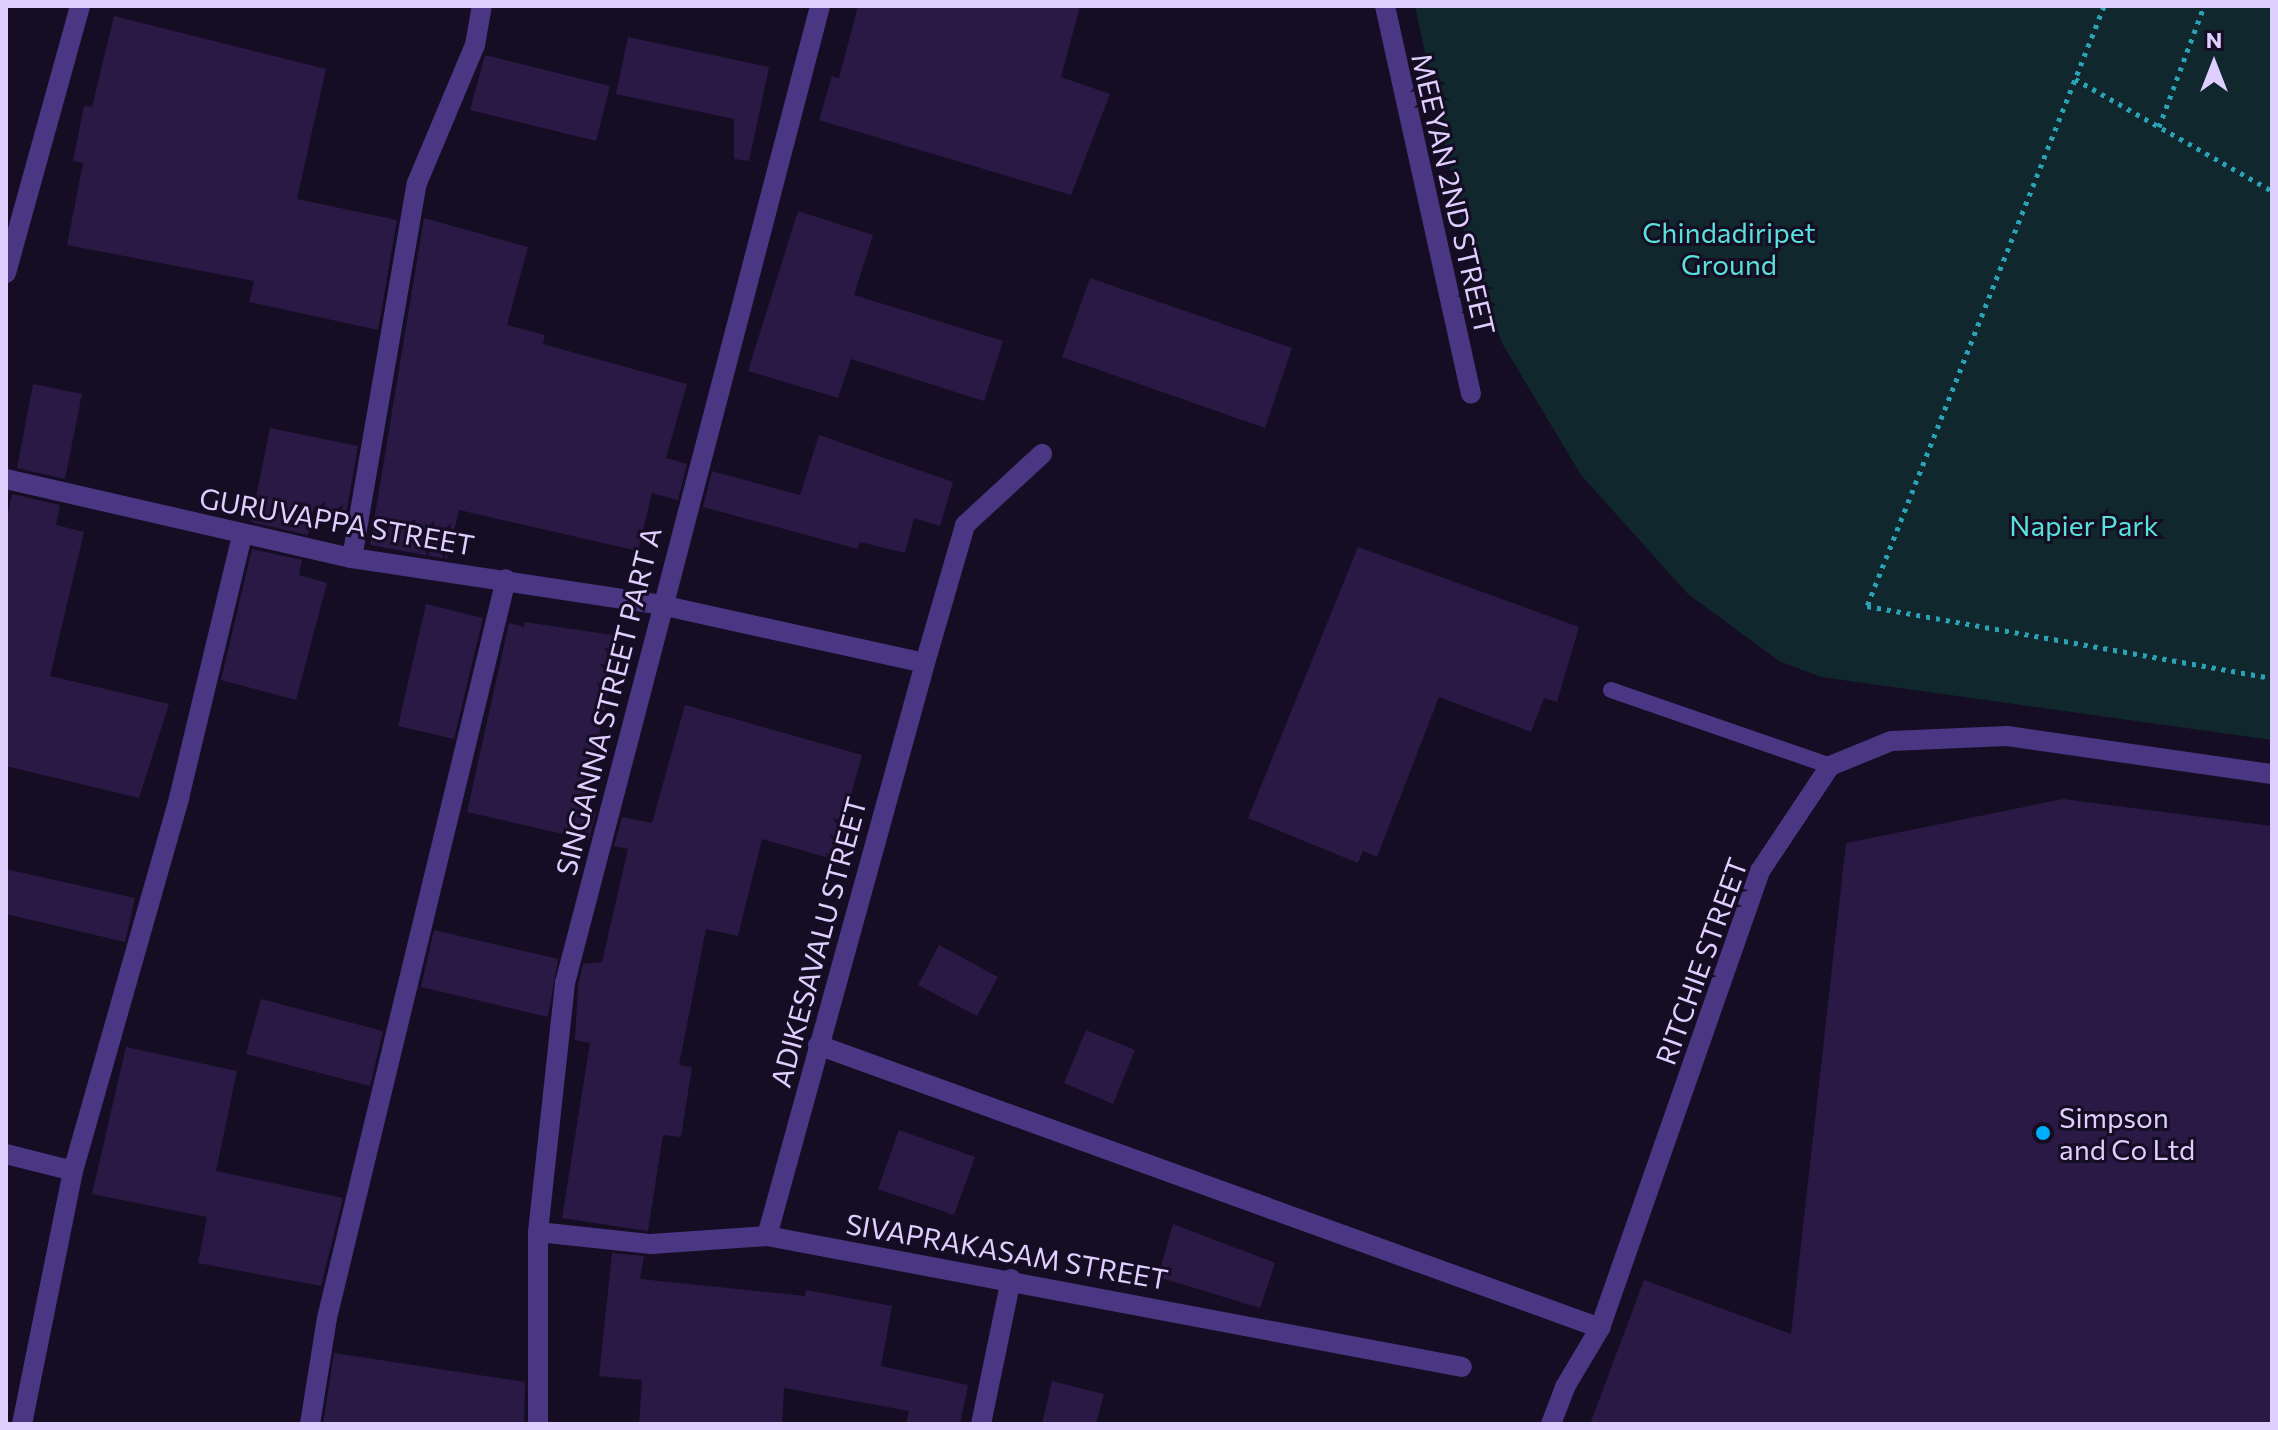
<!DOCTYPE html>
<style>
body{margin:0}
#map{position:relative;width:2278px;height:1430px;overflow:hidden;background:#150d23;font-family:Commissioner,sans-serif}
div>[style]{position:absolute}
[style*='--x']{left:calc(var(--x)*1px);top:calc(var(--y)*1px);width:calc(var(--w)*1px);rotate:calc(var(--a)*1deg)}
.green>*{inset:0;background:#10282d}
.building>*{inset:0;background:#2a1944}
.path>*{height:5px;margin-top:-2.5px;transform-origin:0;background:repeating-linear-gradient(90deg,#2ba3b7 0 4px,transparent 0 10px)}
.service>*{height:16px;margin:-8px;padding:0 8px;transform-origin:8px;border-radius:8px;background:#493783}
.pedestrian>*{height:20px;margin:-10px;padding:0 10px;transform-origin:10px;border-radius:10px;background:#493783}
.minor>*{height:20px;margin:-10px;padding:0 10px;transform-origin:10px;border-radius:10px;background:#493783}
.dots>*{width:22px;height:22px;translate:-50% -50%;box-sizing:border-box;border:4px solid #150d23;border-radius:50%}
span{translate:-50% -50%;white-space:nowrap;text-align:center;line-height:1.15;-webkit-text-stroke:6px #150d23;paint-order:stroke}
.street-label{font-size:28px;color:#decfff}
.park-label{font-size:28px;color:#57e2dc}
.poi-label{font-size:28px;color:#decfff}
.left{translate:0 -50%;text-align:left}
.frame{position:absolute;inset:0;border:8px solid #decfff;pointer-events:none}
.north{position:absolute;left:2174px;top:24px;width:80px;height:80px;-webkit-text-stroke:6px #150d23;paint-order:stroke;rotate:0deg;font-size:22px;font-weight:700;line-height:32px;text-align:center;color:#decfff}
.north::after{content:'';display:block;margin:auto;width:28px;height:36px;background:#decfff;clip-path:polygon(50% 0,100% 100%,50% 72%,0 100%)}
</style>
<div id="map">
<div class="green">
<i style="clip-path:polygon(1415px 6px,2272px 6px,2272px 740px,1821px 677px,1779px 661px,1688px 594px,1581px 475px,1502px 343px,1462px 225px)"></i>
</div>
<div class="building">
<i style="clip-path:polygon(858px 6px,1080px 6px,1061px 77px,1110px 94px,1071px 195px,819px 120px,832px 76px,839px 78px)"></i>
<i style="clip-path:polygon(114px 16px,326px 69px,297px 199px,397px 220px,378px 330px,249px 302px,254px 281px,67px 245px,83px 163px,73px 161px,84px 106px,92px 107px)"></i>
<i style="clip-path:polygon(628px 37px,769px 67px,749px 161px,734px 159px,734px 119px,616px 94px)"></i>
<i style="clip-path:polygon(485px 55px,610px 86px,596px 141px,470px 110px)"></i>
<i style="clip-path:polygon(798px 211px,873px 235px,854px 295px,1003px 341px,984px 401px,851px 359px,838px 398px,748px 371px)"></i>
<i style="clip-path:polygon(424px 218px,528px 247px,507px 325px,545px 335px,543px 344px,687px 384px,666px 458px,687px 464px,678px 500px,652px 493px,638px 551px,459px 510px,447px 559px,370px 545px)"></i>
<i style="clip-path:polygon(1090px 278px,1292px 348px,1265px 428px,1062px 357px)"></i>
<i style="clip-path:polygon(33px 384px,82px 394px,65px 479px,17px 468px)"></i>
<i style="clip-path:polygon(270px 428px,358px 446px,346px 514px,314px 507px,308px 535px,251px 522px)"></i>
<i style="clip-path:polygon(819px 435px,953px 482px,940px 526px,914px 518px,905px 553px,860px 542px,858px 549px,703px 507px,712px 471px,800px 495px)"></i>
<i style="clip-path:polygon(12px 494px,60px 505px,56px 525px,84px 532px,50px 676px,169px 704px,139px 798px,6px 766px,6px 523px)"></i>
<i style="clip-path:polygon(1358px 547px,1579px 627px,1557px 702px,1544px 698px,1531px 732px,1439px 697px,1377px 857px,1363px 851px,1358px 863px,1248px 818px)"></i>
<i style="clip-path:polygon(252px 549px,302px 560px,299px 575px,327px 583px,296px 700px,221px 680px)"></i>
<i style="clip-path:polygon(426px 604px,483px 618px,454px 739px,398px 726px)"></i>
<i style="clip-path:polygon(525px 622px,619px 636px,584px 808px,596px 811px,589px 840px,467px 812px,509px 623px,524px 627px)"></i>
<i style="clip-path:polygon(685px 705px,862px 755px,833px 859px,762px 839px,738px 936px,706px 929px,679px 1065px,692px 1067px,681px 1137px,663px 1135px,648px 1231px,562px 1218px,590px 1043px,575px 1040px,578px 985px,583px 964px,602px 962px,628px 849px,614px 846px,622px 817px,652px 823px)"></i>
<i style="clip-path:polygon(2063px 799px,2272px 826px,2272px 1424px,1590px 1424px,1644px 1280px,1791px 1334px,1846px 843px)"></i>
<i style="clip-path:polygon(6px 869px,135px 898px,125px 942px,6px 914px)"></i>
<i style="clip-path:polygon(434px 930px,558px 959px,548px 1017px,421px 987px)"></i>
<i style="clip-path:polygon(939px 945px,998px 977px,977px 1016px,918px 985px)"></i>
<i style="clip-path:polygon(261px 999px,383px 1031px,370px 1086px,246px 1054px)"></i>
<i style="clip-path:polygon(1086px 1030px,1135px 1050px,1113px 1104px,1064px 1083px)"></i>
<i style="clip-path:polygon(126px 1047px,237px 1071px,216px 1171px,343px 1198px,321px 1286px,198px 1263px,207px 1217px,92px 1194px)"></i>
<i style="clip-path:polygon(899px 1130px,975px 1157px,954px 1215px,878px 1189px)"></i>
<i style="clip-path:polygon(1173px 1224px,1275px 1263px,1260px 1308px,1158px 1277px)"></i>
<i style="clip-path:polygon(612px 1253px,644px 1256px,640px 1279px,805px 1296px,806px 1290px,892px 1306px,881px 1366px,968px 1385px,960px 1424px,906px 1424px,909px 1411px,784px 1388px,782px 1424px,639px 1424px,642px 1380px,599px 1376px)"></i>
<i style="clip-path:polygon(334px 1353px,525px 1382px,524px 1424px,323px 1424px)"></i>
<i style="clip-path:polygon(1052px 1381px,1104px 1394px,1096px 1424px,1042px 1424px)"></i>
</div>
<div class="path">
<i style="--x:2104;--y:6;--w:645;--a:111.55"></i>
<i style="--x:1867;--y:606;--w:411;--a:10.1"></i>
<i style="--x:2075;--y:79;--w:227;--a:29.6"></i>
<i style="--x:2159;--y:127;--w:129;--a:-69.6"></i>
</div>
<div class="service">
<i style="--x:1611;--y:690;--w:232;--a:19.1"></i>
</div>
<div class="pedestrian">
<i style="--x:6;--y:1154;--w:69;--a:14.2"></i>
</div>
<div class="minor">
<i style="--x:1385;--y:6;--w:397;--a:77.5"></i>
<i style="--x:6;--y:273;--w:277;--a:-74.5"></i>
<i style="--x:6;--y:479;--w:355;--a:12.9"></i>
<i style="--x:352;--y:558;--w:313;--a:8.6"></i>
<i style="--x:661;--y:605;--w:270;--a:12.4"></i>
<i style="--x:925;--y:663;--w:144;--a:-73.8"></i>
<i style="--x:965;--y:525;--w:105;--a:-42.7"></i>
<i style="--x:352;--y:558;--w:381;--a:-80.2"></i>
<i style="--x:417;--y:183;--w:150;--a:-67.2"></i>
<i style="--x:475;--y:45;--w:40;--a:-80"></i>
<i style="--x:818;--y:1045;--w:832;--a:19.89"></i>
<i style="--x:538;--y:1232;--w:114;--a:6.1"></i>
<i style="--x:651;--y:1244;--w:116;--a:-3.9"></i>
<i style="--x:767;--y:1236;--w:707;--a:10.67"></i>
<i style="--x:767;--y:1236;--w:594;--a:-74.58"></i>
<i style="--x:22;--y:1424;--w:258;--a:-78.6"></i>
<i style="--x:73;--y:1171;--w:388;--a:-74.1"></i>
<i style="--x:179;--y:798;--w:270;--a:-76.5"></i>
<i style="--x:310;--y:1424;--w:107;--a:-80.9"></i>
<i style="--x:327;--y:1318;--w:760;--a:-76.38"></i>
<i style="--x:538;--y:1424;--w:192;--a:-90"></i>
<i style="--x:538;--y:1232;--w:250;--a:-83.8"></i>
<i style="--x:565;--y:983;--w:1010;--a:-75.37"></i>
<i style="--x:981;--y:1424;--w:148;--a:-78.3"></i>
<i style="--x:1551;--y:1424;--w:40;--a:-69"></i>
<i style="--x:1565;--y:1387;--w:69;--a:-59.3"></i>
<i style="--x:1600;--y:1328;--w:484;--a:-70.7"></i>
<i style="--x:1760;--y:871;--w:126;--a:-56.3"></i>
<i style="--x:1830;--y:766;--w:66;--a:-22.3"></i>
<i style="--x:1891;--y:741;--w:116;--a:-2.5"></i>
<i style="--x:2007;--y:736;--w:268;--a:8.2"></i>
</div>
<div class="dots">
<i style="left:2043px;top:1133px;background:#00adfa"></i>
</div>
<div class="street-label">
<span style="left:1454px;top:194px;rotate:77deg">MEEYAN 2ND STREET</span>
<span style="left:337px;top:521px;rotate:10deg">GURUVAPPA STREET</span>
<span style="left:608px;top:701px;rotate:-76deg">SINGANNA STREET PART A</span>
<span style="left:818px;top:942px;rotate:-75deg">ADIKESAVALU STREET</span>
<span style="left:1701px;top:961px;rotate:-70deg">RITCHIE STREET</span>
<span style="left:1007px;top:1251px;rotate:10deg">SIVAPRAKASAM STREET</span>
</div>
<div class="park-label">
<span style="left:1729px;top:248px">Chindadiripet<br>Ground</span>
<span style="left:2084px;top:525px">Napier Park</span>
</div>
<div class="poi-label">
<span class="left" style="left:2059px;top:1133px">Simpson<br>and Co Ltd</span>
</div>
<div class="frame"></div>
<div class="north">N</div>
</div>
